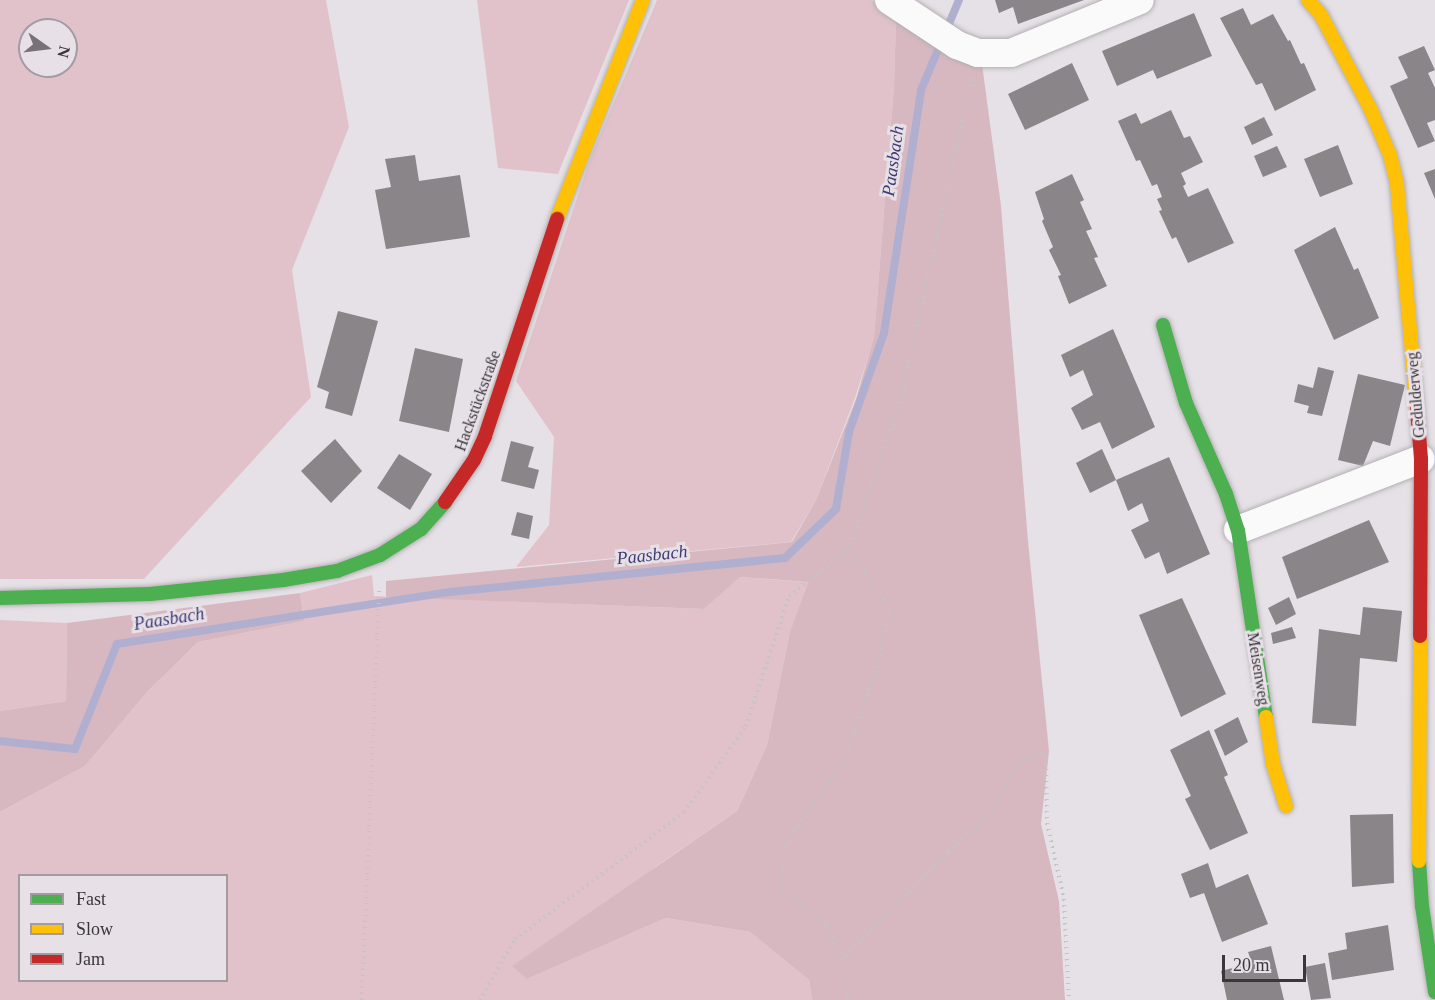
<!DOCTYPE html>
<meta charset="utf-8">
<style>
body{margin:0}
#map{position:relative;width:1435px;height:1000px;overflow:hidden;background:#e6e1e6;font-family:"Times New Roman",serif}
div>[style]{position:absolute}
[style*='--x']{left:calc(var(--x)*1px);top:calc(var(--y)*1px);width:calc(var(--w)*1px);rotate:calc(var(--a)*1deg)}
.green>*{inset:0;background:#e2c2ca}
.forest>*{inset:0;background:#d8b8c0}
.stream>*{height:8px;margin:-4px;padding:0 4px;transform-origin:4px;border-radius:4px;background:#b0afd0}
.building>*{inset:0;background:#898588}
.path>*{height:4px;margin-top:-2px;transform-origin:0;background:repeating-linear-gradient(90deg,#c5c4c5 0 1.5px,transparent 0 6px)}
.roads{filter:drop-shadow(0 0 2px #b3b0b3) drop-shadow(0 0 2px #b3b0b3)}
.street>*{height:28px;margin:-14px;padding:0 14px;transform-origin:14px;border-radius:14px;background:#fbfafb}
.fast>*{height:14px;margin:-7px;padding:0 7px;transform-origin:7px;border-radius:7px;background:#4caf50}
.slow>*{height:14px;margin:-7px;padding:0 7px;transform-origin:7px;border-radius:7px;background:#ffc107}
.jam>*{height:14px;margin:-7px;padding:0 7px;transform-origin:7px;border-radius:7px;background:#c62828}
span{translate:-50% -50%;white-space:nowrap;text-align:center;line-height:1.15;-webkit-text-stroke:6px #e7e0e7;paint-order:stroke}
.street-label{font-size:16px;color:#3a373a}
.water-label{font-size:18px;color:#3f3b75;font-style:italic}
.legend{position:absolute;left:18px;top:874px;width:210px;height:108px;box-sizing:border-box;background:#e7e0e7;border:2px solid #a29ca2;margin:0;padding:8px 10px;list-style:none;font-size:18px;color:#3a373a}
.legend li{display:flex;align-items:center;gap:12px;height:30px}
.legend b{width:30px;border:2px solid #a29ca2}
.north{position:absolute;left:18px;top:18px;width:60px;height:60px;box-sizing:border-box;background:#e7e0e7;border:2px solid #a29ca2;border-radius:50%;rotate:104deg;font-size:16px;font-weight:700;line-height:24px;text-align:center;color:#3a373a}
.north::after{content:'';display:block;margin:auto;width:21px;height:27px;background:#767276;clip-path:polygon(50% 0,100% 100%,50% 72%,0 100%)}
.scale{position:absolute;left:1222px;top:955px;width:84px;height:27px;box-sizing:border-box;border:3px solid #3a373a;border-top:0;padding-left:8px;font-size:18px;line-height:21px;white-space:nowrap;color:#3a373a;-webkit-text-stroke:4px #e7e0e7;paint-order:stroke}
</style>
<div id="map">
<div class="green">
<i style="clip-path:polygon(evenodd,0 0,326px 0,349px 127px,292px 270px,311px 397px,144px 579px,0 579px,0 0,30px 30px,66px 30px,66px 66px,30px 66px,30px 30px)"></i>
<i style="clip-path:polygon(477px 0,629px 0,558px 174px,498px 168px)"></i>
<i style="clip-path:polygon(657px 0,871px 0,896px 18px,894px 85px,874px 338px,855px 398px,816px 500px,791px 542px,516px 567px,549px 525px,554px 437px,516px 381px,590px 159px)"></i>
<i style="clip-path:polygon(evenodd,372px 575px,374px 596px,704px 609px,739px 577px,808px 582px,790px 631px,767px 745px,737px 811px,655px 867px,527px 979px,666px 918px,750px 932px,809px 980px,812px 1000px,0 1000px,0 812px,85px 766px,148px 691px,198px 642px,304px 621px,300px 593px,372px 575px,20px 876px,226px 876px,226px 980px,20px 980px,20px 876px)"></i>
<i style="clip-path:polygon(0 620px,67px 623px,66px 701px,0 711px)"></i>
</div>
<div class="forest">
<i style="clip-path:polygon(896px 17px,982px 64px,1001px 206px,1028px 541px,1049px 751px,1041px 824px,1059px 901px,1065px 1000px,812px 1000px,809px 980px,750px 932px,666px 918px,527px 979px,512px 966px,737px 811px,767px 745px,790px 631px,808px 582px,740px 577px,704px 609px,386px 597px,386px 581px,792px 542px,816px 500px,856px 399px,874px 337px,894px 85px)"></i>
<i style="clip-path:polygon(300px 593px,304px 621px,198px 642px,148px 691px,85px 766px,0 812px,0 711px,66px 701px,67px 623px)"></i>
</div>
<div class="stream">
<i style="--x:0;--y:741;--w:75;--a:6.1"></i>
<i style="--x:75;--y:749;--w:113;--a:-68.2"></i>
<i style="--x:117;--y:644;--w:337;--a:-8.9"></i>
<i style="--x:450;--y:592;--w:337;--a:-5.8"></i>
<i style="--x:785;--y:558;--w:71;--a:-43.9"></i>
<i style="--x:836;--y:509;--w:78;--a:-80.4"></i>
<i style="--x:849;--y:432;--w:105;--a:-70.5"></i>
<i style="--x:884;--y:333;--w:246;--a:-81.3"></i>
<i style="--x:921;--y:90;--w:98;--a:-67.1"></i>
</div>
<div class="building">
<i style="clip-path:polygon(995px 0,1084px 0,1018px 24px,1013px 7px,999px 13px)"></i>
<i style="clip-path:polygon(1243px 8px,1251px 25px,1273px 14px,1288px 41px,1290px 40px,1301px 64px,1304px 63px,1316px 90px,1275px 111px,1262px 83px,1256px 85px,1220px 18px)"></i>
<i style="clip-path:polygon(1194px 13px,1212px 56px,1157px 79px,1153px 70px,1117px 86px,1102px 51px)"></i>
<i style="clip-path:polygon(1424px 46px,1435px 70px,1428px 73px,1435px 88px,1435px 120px,1427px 123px,1435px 141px,1418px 148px,1390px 86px,1408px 78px,1398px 57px)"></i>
<i style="clip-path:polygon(1072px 63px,1089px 100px,1025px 130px,1008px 94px)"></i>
<i style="clip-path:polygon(1171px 110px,1184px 138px,1190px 136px,1203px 162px,1181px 173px,1186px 184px,1183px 186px,1188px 197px,1208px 188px,1234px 243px,1188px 263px,1176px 237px,1172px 239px,1159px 211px,1162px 210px,1157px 199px,1162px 197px,1157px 184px,1152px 186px,1140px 160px,1136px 161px,1118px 121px,1136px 113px,1141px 124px)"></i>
<i style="clip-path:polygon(1264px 117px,1273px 135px,1252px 145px,1244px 127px)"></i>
<i style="clip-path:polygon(1338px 145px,1353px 184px,1320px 197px,1304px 159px)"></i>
<i style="clip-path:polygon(1277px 146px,1287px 167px,1263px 177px,1254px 156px)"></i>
<i style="clip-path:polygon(415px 155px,419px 181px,460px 175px,470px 237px,386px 249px,375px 190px,391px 187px,385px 159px)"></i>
<i style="clip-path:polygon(1435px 169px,1435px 199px,1424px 173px)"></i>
<i style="clip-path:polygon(1072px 174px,1084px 200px,1080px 202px,1092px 229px,1086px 231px,1098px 257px,1094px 258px,1107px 286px,1069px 304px,1058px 276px,1061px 275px,1049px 250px,1053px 247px,1042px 221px,1044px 219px,1035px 192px)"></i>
<i style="clip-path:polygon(1335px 227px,1354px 270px,1358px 268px,1379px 318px,1334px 340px,1294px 250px)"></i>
<i style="clip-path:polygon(338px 311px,378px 321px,352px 416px,325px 408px,329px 392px,317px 387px)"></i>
<i style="clip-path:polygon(1113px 329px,1155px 427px,1112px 449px,1100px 422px,1082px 430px,1071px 408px,1093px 395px,1083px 370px,1070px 377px,1061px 355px)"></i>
<i style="clip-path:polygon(415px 348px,463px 359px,449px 432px,399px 421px)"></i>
<i style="clip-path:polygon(1318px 367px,1334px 371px,1322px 416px,1307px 413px,1309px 406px,1294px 402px,1298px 384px,1313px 388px)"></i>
<i style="clip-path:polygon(1358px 374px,1405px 385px,1390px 446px,1373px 441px,1363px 466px,1338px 460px)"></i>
<i style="clip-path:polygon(335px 439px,362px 471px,331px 503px,301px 471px)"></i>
<i style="clip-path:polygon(511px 441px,534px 447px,528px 467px,539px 470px,534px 489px,501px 481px)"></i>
<i style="clip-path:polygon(1102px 449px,1116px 480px,1090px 493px,1076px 463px)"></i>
<i style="clip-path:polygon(399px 454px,432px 474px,410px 510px,377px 488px)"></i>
<i style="clip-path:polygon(1169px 457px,1210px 554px,1167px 574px,1159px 552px,1145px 559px,1131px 530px,1149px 521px,1142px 503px,1128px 511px,1116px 480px)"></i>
<i style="clip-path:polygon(517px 512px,533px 516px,529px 539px,511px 535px)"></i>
<i style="clip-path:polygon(1369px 520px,1389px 562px,1297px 599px,1282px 557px)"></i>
<i style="clip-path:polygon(1289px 597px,1296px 614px,1276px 625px,1268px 608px)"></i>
<i style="clip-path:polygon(1182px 598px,1226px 694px,1181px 717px,1139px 615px)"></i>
<i style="clip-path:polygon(1363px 607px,1402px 611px,1397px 662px,1360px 658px,1356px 726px,1312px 723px,1319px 629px,1360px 635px)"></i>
<i style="clip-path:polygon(1292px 627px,1296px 638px,1273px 644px,1271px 633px)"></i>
<i style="clip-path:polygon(1238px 717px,1248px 742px,1225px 756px,1214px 730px)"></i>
<i style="clip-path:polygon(1209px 730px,1228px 775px,1224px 777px,1248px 833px,1210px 850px,1185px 799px,1191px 796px,1170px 750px)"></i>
<i style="clip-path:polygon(1393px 814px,1394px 883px,1352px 887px,1350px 815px)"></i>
<i style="clip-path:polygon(1208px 863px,1216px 888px,1248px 874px,1268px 924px,1222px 942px,1204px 893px,1190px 898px,1181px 874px)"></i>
<i style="clip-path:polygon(1388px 925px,1394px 970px,1332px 980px,1328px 953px,1347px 949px,1345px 933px)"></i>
<i style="clip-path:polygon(1271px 946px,1284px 1000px,1227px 1000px,1221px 971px,1252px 963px,1248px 952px)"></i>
<i style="clip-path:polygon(1325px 963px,1331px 998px,1311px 1000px,1305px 967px)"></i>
</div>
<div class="path">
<i style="--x:842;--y:960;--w:152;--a:-45.3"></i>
<i style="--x:949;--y:852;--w:54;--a:-42"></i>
<i style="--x:989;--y:816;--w:61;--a:-61.8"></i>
<i style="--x:1018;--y:762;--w:30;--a:-21"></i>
<i style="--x:1046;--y:751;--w:72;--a:89.2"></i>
<i style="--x:1047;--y:823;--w:78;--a:77.4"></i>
<i style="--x:1064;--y:899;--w:101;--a:87.2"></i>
<i style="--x:362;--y:1000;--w:411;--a:-87.6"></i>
<i style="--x:480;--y:1000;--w:70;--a:-60.2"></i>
<i style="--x:515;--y:939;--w:211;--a:-36.9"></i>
<i style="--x:684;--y:812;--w:106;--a:-54.2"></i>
<i style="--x:746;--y:726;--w:137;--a:-71.7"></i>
<i style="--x:789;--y:596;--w:76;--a:-37.5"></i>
<i style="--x:847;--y:1000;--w:40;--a:-97.1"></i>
<i style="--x:842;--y:960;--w:42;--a:-114.1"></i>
<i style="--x:825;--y:922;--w:53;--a:-142.7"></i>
<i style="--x:783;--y:890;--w:44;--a:-87.4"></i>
<i style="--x:785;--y:846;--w:107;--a:-55.3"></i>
<i style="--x:846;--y:758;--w:96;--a:-71.2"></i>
<i style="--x:877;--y:667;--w:60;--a:-76.4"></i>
<i style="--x:891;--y:609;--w:72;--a:-125.4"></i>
<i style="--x:849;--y:550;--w:156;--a:-70.9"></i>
<i style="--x:900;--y:403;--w:332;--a:-77.5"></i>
</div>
<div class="roads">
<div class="street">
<i style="--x:889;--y:0;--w:82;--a:33.5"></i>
<i style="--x:957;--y:45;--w:22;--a:21"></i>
<i style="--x:978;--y:53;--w:33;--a:0"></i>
<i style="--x:1011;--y:53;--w:139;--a:-22.3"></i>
<i style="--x:1238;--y:530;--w:196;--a:-21.2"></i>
</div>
<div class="fast">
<i style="--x:1163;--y:325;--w:81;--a:73.6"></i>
<i style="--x:1186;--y:403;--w:99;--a:66.3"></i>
<i style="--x:1226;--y:494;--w:38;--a:72"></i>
<i style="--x:1238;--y:530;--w:189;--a:81.5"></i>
<i style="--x:0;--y:598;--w:150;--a:-1.5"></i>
<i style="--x:150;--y:594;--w:134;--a:-6"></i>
<i style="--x:283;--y:580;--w:55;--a:-9.5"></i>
<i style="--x:337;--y:571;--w:46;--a:-20.4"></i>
<i style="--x:380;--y:555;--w:49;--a:-32.4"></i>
<i style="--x:421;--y:529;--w:36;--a:-48"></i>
<i style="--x:1419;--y:861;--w:45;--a:86.2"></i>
<i style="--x:1422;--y:906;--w:87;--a:81.4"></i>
</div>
<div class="slow">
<i style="--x:1308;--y:0;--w:20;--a:49"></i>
<i style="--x:1321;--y:15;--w:107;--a:62.2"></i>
<i style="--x:1371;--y:110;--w:49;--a:67.1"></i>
<i style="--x:1390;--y:155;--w:30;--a:76"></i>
<i style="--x:1397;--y:184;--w:226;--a:84.9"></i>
<i style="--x:557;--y:219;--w:235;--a:-68.6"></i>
<i style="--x:1266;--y:717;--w:48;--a:81.5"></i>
<i style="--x:1273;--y:764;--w:44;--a:72.8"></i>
<i style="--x:1419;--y:861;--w:225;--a:-89.7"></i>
</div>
<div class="jam">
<i style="--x:1417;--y:409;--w:50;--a:85.4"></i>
<i style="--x:1421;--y:459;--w:177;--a:90.3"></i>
<i style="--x:445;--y:502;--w:51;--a:-55.4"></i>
<i style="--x:474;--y:460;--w:26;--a:-65"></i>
<i style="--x:485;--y:436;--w:229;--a:-71.6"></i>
</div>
</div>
<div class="street-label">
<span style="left:1416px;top:395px;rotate:-95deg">Gedulderweg</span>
<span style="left:478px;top:401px;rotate:-70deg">Hackstückstraße</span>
<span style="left:1258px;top:669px;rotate:81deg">Meisenweg</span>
</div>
<div class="water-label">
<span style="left:893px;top:161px;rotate:-82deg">Paasbach</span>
<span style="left:652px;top:555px;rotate:-6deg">Paasbach</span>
<span style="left:169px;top:619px;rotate:-9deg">Paasbach</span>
</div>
<ul class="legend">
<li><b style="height:8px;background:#4caf50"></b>Fast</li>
<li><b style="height:8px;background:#ffc107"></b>Slow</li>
<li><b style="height:8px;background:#c62828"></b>Jam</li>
</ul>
<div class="north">N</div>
<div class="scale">20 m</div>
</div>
